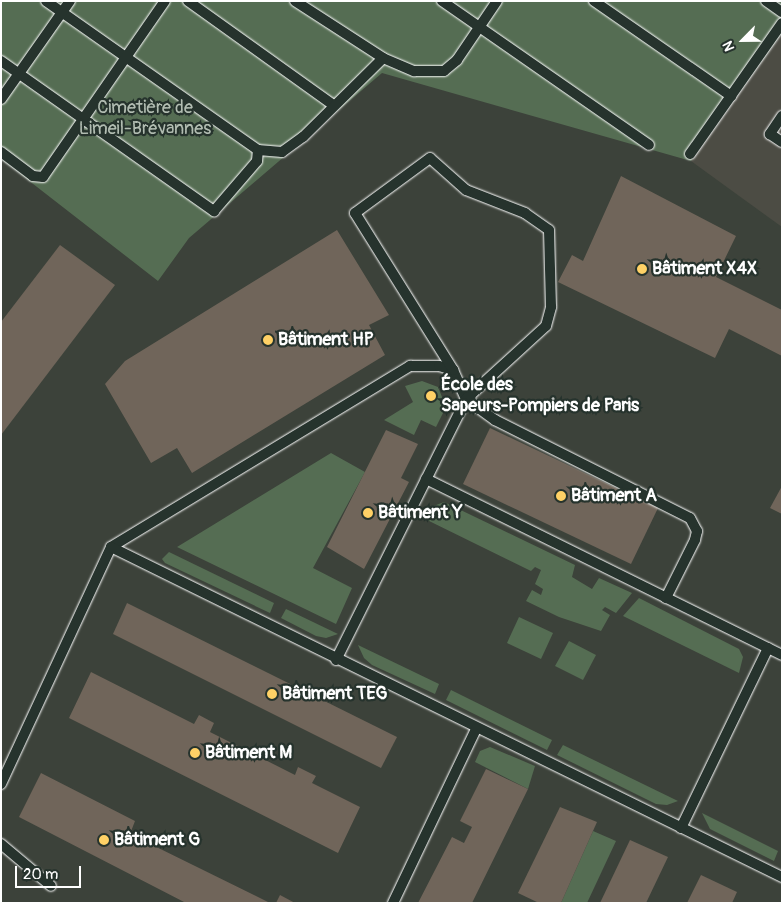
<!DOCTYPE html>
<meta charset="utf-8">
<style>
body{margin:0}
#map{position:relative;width:783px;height:904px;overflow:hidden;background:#3c423a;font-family:Pangolin,sans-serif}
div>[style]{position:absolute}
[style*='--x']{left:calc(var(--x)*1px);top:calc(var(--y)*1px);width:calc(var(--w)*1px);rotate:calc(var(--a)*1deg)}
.built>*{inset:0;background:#4c4c44}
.green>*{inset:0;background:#556d53}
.building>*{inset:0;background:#70655a}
.roads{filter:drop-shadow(0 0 1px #fff) drop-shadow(0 0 1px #fff)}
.service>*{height:10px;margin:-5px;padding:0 5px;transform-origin:5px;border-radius:5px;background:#26332d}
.dots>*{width:14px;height:14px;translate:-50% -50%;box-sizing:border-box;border:2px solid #26332d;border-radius:50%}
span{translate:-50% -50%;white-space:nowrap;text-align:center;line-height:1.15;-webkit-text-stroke:4.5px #26332d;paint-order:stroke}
.park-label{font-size:18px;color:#b2bdb2}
.poi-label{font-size:18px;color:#fff;font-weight:700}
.left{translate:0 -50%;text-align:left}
.frame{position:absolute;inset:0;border:2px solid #fff;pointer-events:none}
.north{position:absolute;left:718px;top:15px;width:50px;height:50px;-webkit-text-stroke:4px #26332d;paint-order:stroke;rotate:247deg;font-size:14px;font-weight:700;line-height:20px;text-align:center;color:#fff}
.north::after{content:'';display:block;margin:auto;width:18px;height:22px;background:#fff;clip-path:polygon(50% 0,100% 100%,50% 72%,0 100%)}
.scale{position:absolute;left:15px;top:866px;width:66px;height:22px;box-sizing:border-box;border:2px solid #fff;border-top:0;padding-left:6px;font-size:15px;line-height:18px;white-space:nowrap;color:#fff;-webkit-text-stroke:4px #26332d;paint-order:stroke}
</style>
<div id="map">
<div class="built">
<i style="clip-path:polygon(782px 32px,782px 227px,691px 161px)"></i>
</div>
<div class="green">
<i style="clip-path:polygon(1px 1px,782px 1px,782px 33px,691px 161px,382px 73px,189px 238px,158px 281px,1px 159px)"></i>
<i style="clip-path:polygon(422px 381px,438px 387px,446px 407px,436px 427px,421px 420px,414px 435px,384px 420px,413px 402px,405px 386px)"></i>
<i style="clip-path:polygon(331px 453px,365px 472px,313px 568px,352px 588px,336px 624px,177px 547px)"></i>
<i style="clip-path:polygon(444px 502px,575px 565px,572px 577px,592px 589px,599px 578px,632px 593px,616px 613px,605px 607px,602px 610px,610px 615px,601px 631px,559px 617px,526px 601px,532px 590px,541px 595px,543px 589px,535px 584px,541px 570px,535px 567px,531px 571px,425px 519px,431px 507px)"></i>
<i style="clip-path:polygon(169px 552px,274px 603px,270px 613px,165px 563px,162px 559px)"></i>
<i style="clip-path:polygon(639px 598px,739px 649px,743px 657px,739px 673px,623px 616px)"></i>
<i style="clip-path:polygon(286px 609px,338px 634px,326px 638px,316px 636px,281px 618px)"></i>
<i style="clip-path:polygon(519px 617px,553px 633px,541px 659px,507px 643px)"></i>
<i style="clip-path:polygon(569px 641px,596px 655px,583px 680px,555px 666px)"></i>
<i style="clip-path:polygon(358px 645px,439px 684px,435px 694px,372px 665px,364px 658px)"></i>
<i style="clip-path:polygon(451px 690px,552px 740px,547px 750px,446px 700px)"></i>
<i style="clip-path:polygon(563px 745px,678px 801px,667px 805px,656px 804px,557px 755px)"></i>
<i style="clip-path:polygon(490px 747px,535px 766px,528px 789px,475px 762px,480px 751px)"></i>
<i style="clip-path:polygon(702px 813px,778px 851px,774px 861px,710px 829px)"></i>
<i style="clip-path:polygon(593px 831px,616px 841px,587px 903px,561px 903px)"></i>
</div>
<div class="building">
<i style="clip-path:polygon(621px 176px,736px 236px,716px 277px,782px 310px,782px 356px,729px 329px,715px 358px,558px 282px,572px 255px,583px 261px)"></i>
<i style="clip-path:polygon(337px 230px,389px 315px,369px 325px,385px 355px,192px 473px,177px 448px,151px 463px,105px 384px,125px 361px)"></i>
<i style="clip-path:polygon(60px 245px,115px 285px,1px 435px,1px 322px)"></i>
<i style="clip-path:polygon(490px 428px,658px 508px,631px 564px,463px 484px)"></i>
<i style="clip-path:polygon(386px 430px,418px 444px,401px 478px,409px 482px,364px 569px,327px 547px)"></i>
<i style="clip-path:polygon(782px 486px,782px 514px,770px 508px)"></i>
<i style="clip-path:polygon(127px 603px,397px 737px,381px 768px,113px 634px)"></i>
<i style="clip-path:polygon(91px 672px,194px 724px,199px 715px,214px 723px,210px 732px,295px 775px,298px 767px,316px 776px,312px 783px,360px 807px,338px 853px,69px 718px)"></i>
<i style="clip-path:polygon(486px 769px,528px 789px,472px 903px,418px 903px,452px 837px,464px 843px,472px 827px,460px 821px)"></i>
<i style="clip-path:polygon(41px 773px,135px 821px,130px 834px,270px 903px,186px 903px,19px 817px)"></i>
<i style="clip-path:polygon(560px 807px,597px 822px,561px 903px,539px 903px,518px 893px)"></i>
<i style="clip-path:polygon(630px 840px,668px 857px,646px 903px,600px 903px)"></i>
<i style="clip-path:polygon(701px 875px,737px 892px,732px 903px,687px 903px)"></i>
<i style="clip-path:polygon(280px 895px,295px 903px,276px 903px)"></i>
</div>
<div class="roads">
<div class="service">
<i style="--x:188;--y:1;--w:178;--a:35.6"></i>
<i style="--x:295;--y:1;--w:105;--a:32.9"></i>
<i style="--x:383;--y:58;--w:34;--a:23"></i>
<i style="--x:414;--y:71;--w:30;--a:0"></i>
<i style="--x:444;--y:71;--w:17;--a:-40"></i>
<i style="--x:457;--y:60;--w:71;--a:-55.9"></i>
<i style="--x:442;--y:1;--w:252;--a:34.8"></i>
<i style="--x:594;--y:1;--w:167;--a:34.7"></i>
<i style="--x:766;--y:1;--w:19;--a:35"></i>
<i style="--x:1;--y:61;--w:261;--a:35.2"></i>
<i style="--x:214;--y:211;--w:66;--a:-49.3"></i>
<i style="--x:257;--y:161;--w:11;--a:-85"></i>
<i style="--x:258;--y:150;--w:259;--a:-144.9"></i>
<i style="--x:1;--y:99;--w:120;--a:-54.9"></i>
<i style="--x:782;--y:116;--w:22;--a:124"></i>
<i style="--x:770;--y:134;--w:14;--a:34"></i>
<i style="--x:258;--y:150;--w:24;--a:5"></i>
<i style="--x:282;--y:152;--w:26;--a:-36"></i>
<i style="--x:303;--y:137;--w:112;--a:-44.6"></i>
<i style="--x:1;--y:152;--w:40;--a:37"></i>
<i style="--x:33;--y:176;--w:10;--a:6"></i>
<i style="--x:43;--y:177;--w:214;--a:-55.3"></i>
<i style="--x:690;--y:154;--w:160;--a:-54.9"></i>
<i style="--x:426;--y:479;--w:397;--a:26.3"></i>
<i style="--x:111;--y:547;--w:350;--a:-31.2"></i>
<i style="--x:410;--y:366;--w:29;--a:0"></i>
<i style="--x:439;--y:366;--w:15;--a:16"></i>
<i style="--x:453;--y:370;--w:32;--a:66"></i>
<i style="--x:466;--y:399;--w:36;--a:36"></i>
<i style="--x:495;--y:420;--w:218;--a:26.7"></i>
<i style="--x:690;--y:518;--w:15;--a:62"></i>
<i style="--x:697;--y:531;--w:9;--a:103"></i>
<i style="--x:695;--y:540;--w:65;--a:116.6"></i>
<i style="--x:336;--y:660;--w:292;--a:-63.5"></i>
<i style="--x:466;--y:399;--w:108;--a:-42.4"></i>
<i style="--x:546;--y:326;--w:20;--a:-75"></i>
<i style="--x:551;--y:307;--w:77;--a:-91.5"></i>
<i style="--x:549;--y:230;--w:29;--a:-145"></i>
<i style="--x:525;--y:213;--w:63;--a:-158.7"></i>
<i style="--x:466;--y:190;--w:48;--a:-138.4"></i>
<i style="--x:430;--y:158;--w:93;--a:143.7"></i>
<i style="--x:355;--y:213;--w:185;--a:58"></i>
<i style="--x:1;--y:784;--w:261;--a:-65.1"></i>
<i style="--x:111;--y:547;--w:748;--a:26.19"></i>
<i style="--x:681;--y:828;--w:200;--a:-64.2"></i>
<i style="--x:1;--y:844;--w:65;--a:40"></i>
<i style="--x:393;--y:903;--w:193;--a:-64.5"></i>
</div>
</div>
<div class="dots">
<i style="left:642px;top:269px;background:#ffd166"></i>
<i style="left:268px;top:340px;background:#ffd166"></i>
<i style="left:431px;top:396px;background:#ffd166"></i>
<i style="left:561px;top:496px;background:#ffd166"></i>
<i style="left:368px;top:513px;background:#ffd166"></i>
<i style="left:272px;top:694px;background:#ffd166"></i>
<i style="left:195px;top:753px;background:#ffd166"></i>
<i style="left:104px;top:840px;background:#ffd166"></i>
</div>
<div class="park-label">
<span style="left:145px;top:119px">Cimetière de<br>Limeil-Brévannes</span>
</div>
<div class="poi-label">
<span class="left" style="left:652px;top:269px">Bâtiment X4X</span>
<span class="left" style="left:278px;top:340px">Bâtiment HP</span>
<span class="left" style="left:441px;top:396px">École des<br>Sapeurs-Pompiers de Paris</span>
<span class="left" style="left:571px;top:496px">Bâtiment A</span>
<span class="left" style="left:378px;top:513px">Bâtiment Y</span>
<span class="left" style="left:282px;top:694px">Bâtiment TEG</span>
<span class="left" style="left:205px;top:753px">Bâtiment M</span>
<span class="left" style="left:114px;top:840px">Bâtiment G</span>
</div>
<div class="frame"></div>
<div class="north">N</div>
<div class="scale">20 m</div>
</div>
